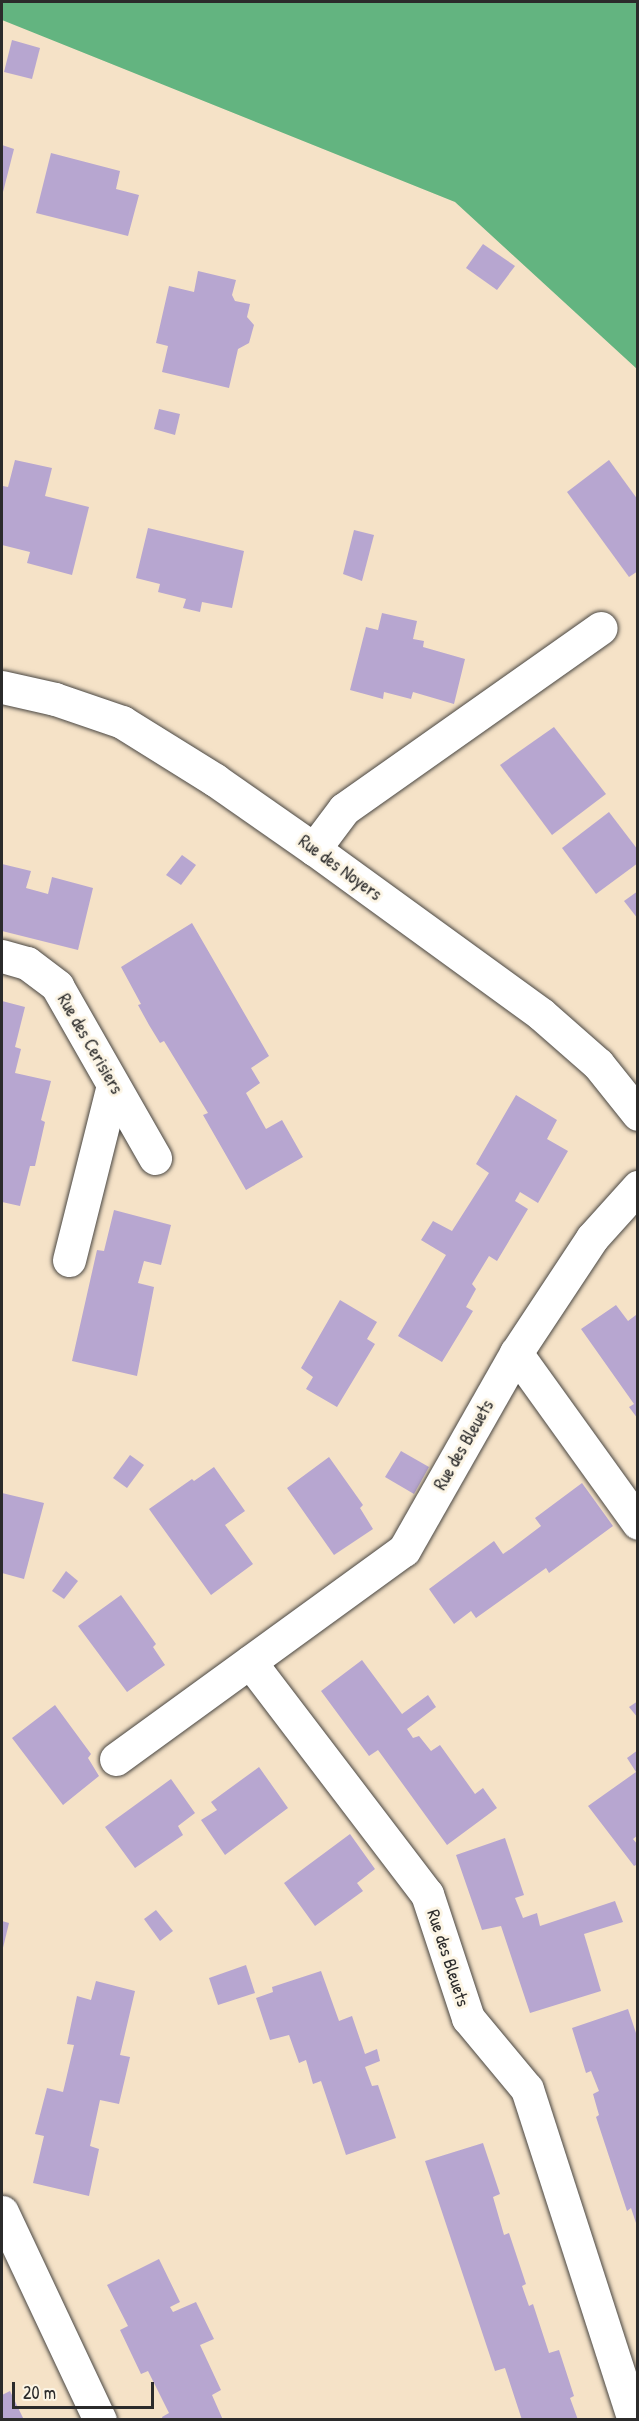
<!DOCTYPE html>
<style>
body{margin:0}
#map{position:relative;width:639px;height:2421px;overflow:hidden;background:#f5e2c7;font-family:"Patrick Hand",sans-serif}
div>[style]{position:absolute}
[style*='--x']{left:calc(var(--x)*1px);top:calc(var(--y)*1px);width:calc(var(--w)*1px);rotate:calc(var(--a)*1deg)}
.forest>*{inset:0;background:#63b480}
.building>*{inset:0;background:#b7a6d0}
.roads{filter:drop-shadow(0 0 2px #494642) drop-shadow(0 0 2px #494642)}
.minor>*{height:33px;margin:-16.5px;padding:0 16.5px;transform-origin:16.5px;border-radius:16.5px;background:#fff}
span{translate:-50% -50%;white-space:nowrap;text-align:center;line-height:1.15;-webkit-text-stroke:6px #fcf5e5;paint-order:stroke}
.street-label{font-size:18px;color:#2b2b2b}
.frame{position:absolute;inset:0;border:3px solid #2b2b2b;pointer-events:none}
.scale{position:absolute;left:12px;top:2382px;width:142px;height:27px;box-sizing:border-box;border:3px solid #2b2b2b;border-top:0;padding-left:8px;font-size:18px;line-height:21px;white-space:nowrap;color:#2b2b2b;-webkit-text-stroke:4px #fcf5e5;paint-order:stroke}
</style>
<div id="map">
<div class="forest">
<i style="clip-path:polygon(2px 2px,637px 2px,637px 369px,455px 202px,2px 20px)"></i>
</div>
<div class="building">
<i style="clip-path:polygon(12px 40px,40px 48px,32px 79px,4px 72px)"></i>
<i style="clip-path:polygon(2px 145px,14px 149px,2px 196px)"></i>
<i style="clip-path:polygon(51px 153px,120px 171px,116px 189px,139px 195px,128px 236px,36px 213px)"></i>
<i style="clip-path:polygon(483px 244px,515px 266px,497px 290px,466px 268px)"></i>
<i style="clip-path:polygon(198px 271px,236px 280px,232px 295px,235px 301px,250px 304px,247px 317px,254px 325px,249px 343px,238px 349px,229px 388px,162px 372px,168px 346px,156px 343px,169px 286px,194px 292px)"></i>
<i style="clip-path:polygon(159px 409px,180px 414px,175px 435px,154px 429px)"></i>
<i style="clip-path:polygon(15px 460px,52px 468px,45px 496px,89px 507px,72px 575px,27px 563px,30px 552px,2px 545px,2px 494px,3px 486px,8px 487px)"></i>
<i style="clip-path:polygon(609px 460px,638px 500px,638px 571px,629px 577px,567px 492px)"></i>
<i style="clip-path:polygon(148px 528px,244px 551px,232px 608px,202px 602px,200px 612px,183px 608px,186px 599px,158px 592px,160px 584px,136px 578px)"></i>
<i style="clip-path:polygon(354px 530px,374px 535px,362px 581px,343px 574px)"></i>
<i style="clip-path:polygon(382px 613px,417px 621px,413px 639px,424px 641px,423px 647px,465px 659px,454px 704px,413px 692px,411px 699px,384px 692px,383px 699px,350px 690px,366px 627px,378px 630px)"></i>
<i style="clip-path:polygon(554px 727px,606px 794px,552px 835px,500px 765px)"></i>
<i style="clip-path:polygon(609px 812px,638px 850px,638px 863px,596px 894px,562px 848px)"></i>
<i style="clip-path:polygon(182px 855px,196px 865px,181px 885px,166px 875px)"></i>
<i style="clip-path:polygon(2px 864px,31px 871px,26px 888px,48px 894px,52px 877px,93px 888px,78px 950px,2px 931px)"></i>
<i style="clip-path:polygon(638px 891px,638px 919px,624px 901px)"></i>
<i style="clip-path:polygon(192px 923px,269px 1056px,251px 1068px,260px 1083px,246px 1093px,266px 1129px,282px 1120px,303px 1157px,246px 1190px,203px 1115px,208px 1113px,164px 1041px,160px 1043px,149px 1025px,138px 1005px,141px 1004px,121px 967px)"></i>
<i style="clip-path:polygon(2px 1001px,25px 1007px,15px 1047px,21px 1049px,15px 1073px,51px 1081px,41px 1120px,45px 1122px,35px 1166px,30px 1166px,20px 1206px,2px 1202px)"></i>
<i style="clip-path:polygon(516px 1095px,557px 1120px,547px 1139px,568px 1151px,538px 1203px,520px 1192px,515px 1201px,528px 1209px,497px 1261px,489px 1256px,472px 1284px,476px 1289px,466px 1307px,473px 1311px,442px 1362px,398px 1336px,446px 1255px,421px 1240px,433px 1221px,452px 1231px,489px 1173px,476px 1164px)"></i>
<i style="clip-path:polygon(114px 1210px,171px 1225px,161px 1265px,144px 1261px,138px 1283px,154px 1287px,137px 1376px,72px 1361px,97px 1250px,104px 1251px)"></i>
<i style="clip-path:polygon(340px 1300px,377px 1322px,367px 1339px,375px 1344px,337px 1407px,306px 1389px,313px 1377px,301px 1368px)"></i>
<i style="clip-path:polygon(616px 1305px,628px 1321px,636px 1315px,638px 1318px,638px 1419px,629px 1407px,634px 1404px,581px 1329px)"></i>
<i style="clip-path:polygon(401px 1451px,429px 1467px,414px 1494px,385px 1477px)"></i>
<i style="clip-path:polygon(130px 1455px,144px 1465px,127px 1488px,113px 1478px)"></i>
<i style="clip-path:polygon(329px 1457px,363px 1505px,360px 1508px,373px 1529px,334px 1555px,287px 1488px)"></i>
<i style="clip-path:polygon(214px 1467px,245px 1511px,225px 1525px,253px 1564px,211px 1595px,149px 1509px,192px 1479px,194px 1481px)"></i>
<i style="clip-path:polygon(582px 1483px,613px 1526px,549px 1573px,546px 1568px,476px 1618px,471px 1611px,454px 1624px,429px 1589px,494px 1541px,503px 1554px,512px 1548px,541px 1526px,535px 1518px)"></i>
<i style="clip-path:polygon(2px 1493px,44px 1503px,24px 1579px,2px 1573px)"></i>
<i style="clip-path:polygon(66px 1571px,78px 1581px,64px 1599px,52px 1591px)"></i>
<i style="clip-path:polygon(121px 1595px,156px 1644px,153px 1647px,165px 1665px,127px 1692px,78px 1626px)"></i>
<i style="clip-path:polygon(362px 1660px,402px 1714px,428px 1695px,436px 1707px,407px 1729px,413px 1738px,419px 1736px,431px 1751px,440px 1745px,475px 1794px,483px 1788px,497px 1808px,447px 1845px,378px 1750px,369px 1756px,321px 1691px)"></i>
<i style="clip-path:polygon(638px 1701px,638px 1718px,629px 1707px)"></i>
<i style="clip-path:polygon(55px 1705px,91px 1754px,88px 1758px,99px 1776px,63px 1805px,12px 1738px)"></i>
<i style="clip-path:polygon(638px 1750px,638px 1835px,633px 1839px,638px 1845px,638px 1864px,634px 1866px,588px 1806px,636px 1772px,627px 1758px)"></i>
<i style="clip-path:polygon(259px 1767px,288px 1808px,225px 1855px,201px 1820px,217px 1810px,211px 1802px)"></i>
<i style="clip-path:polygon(171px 1779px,195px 1813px,178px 1826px,183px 1835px,135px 1868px,105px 1827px)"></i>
<i style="clip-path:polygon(350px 1834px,375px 1869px,357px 1883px,363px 1891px,315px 1926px,284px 1883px)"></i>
<i style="clip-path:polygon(505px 1838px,524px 1895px,515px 1898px,523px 1918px,537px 1913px,540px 1926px,615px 1901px,623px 1922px,584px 1934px,601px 1991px,530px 2013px,501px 1926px,482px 1930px,456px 1855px)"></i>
<i style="clip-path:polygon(156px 1910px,173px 1931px,160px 1941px,144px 1919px)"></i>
<i style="clip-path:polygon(2px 1921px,9px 1923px,2px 1952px)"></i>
<i style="clip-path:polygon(246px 1965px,255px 1993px,218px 2005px,209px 1978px)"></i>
<i style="clip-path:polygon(321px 1971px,339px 2021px,352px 2016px,365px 2054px,377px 2049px,380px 2061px,365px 2067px,372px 2086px,378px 2085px,396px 2138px,346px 2155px,321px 2081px,313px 2084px,306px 2060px,299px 2063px,289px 2035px,270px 2040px,256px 1998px,273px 1992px,272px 1987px)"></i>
<i style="clip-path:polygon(96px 1981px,135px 1991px,120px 2055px,130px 2057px,119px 2104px,100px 2100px,90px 2146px,99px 2149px,89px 2196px,33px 2183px,44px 2136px,35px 2134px,47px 2088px,63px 2092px,74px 2045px,67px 2044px,77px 1996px,91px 2000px)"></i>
<i style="clip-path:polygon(628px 2009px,638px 2039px,637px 2226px,631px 2208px,627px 2211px,596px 2117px,599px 2115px,593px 2094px,599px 2091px,591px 2071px,586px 2073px,572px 2028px)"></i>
<i style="clip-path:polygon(483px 2143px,500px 2194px,493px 2197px,504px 2235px,509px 2233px,526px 2284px,522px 2286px,529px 2306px,533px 2304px,549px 2353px,559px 2350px,574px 2396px,570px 2398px,578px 2420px,522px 2420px,505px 2368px,495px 2371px,425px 2161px)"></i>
<i style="clip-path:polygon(159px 2259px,180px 2302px,170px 2307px,173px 2312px,196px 2302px,214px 2339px,200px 2345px,221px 2390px,212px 2395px,223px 2420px,163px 2420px,162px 2417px,169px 2413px,148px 2371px,141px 2374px,120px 2330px,128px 2326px,107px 2285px)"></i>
<i style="clip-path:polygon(10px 2391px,24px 2420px,2px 2420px,2px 2395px)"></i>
</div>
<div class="roads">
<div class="minor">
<i style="--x:2;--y:687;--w:54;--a:12.8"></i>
<i style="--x:55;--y:699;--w:71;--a:18.9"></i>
<i style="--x:122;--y:722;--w:110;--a:31.9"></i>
<i style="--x:215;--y:780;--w:121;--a:34.9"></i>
<i style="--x:314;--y:849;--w:281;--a:36"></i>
<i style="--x:541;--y:1014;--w:76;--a:41.3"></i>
<i style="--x:598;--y:1064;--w:64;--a:51.3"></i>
<i style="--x:314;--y:849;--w:50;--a:-53.1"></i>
<i style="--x:344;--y:809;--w:314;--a:-35.2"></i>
<i style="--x:2;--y:956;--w:26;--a:16"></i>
<i style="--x:27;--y:963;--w:38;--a:37"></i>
<i style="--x:57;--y:986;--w:198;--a:60.3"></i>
<i style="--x:69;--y:1260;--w:180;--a:-75.9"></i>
<i style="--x:516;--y:1353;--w:209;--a:54.3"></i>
<i style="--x:250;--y:1662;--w:292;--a:52.7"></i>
<i style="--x:427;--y:1894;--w:131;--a:71.7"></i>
<i style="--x:468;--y:2018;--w:92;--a:50.3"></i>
<i style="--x:527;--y:2089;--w:348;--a:72.1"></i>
<i style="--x:116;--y:1759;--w:356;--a:-36"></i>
<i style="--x:404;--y:1550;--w:227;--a:-60.4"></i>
<i style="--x:516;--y:1353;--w:138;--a:-56.5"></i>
<i style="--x:592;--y:1238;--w:69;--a:-48"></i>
<i style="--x:2;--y:2212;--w:230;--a:64.8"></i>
</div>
</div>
<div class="street-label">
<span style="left:340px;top:868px;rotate:36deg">Rue des Noyers</span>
<span style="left:90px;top:1044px;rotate:60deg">Rue des Cerisiers</span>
<span style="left:464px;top:1445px;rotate:-60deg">Rue des Bleuets</span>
<span style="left:448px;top:1958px;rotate:72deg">Rue des Bleuets</span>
</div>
<div class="frame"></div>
<div class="scale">20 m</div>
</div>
